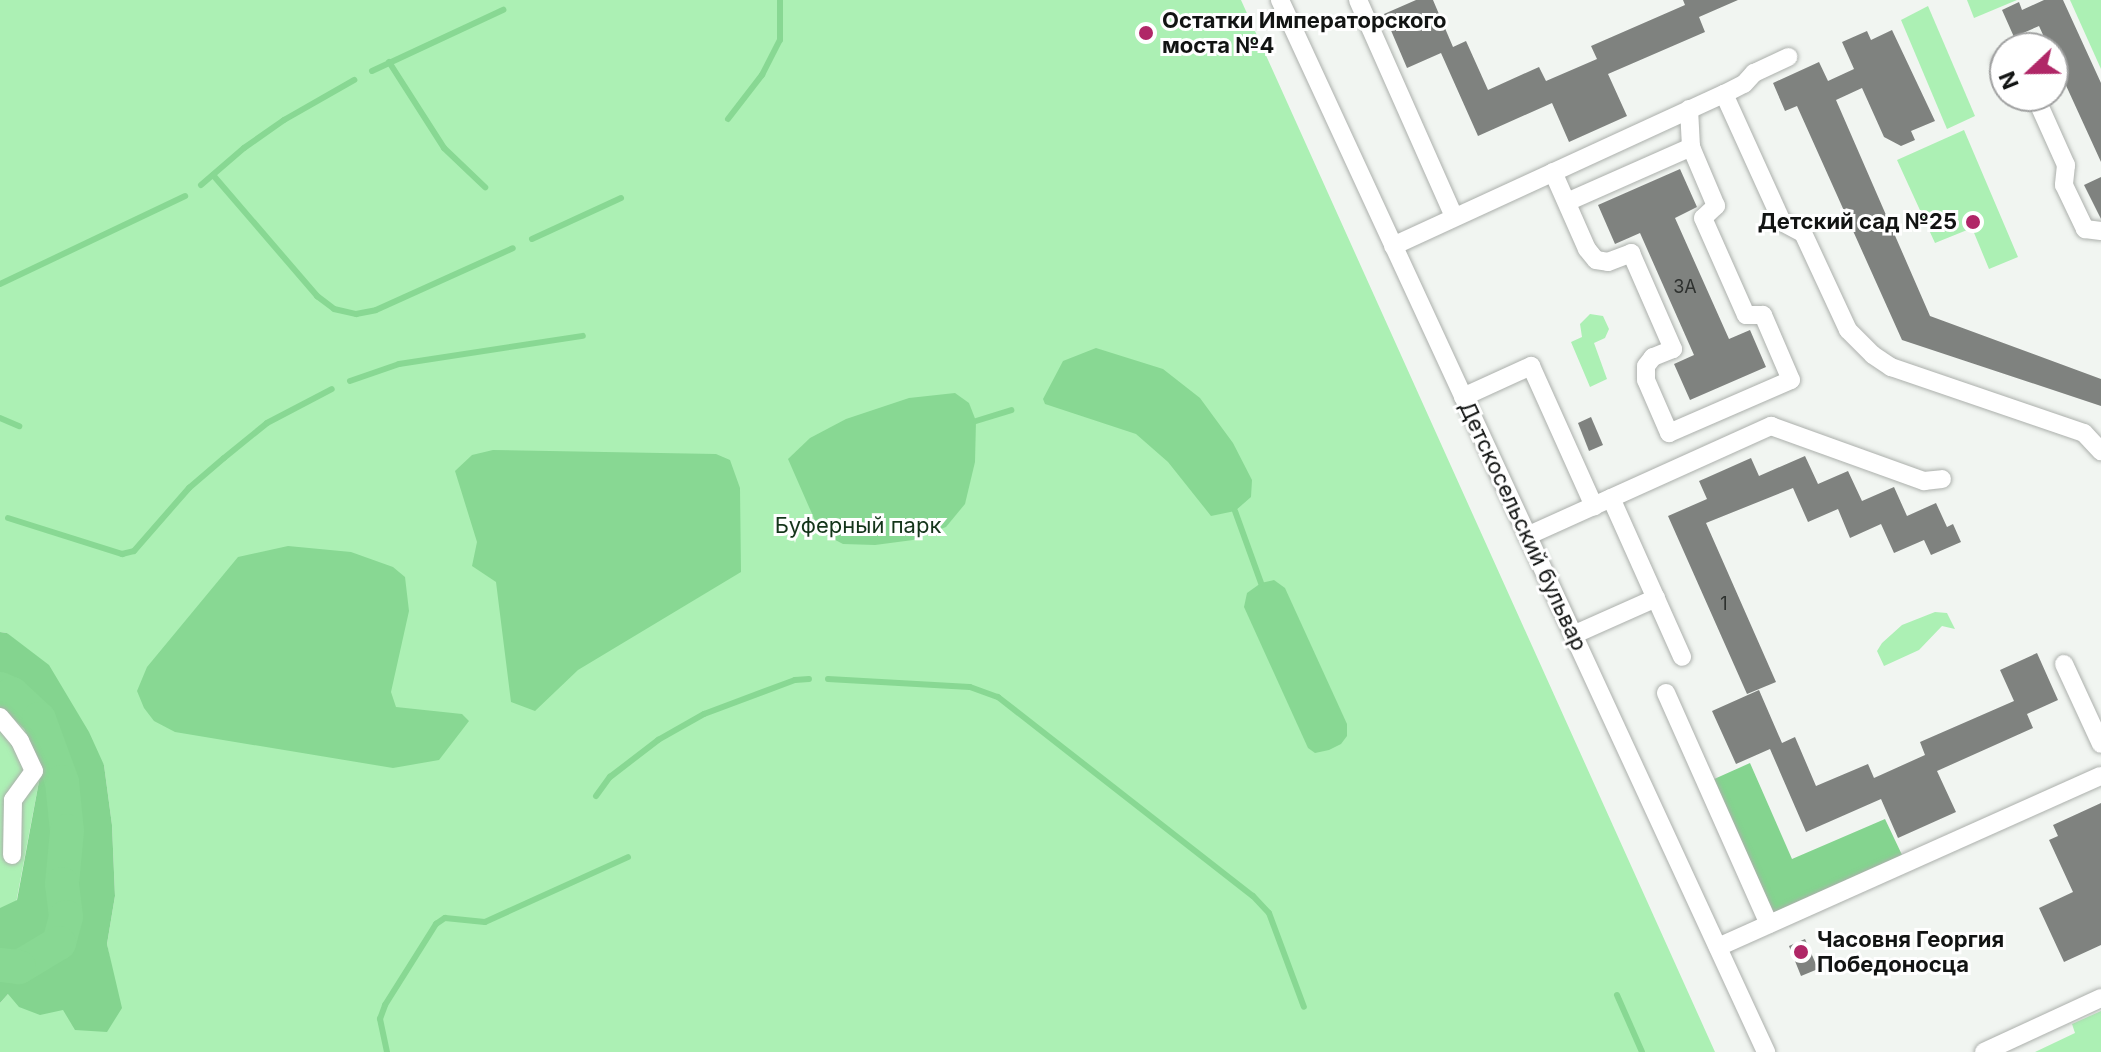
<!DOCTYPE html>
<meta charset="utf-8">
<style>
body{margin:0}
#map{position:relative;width:2101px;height:1052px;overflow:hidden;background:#f1f5f1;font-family:Inter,sans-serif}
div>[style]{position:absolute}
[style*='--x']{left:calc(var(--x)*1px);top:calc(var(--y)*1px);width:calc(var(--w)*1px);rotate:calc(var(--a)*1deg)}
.green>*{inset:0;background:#acf0b4}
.forest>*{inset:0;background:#84d48f}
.water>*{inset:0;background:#88d893}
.stream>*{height:6px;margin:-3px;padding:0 3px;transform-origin:3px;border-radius:3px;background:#88d893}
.river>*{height:34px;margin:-17px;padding:0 17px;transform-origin:17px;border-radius:17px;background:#88d893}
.building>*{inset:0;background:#7f827f}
.roads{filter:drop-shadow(0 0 2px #acb0ac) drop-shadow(0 0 2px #acb0ac)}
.minor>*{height:18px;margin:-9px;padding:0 9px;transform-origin:9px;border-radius:9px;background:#fff}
.dots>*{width:22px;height:22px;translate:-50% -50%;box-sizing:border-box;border:4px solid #fff;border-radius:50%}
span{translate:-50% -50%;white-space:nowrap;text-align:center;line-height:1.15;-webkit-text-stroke:6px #fff;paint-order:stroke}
.number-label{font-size:18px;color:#2d302e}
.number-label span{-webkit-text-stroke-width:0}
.poi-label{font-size:22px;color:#121413;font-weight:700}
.left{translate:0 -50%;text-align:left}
.right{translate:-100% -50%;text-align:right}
.park-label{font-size:22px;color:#14351a}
.street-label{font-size:22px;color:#121413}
.north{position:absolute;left:1989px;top:32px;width:80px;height:80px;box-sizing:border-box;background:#fff;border:2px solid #a0a1a1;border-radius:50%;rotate:248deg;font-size:22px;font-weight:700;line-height:32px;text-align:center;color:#121413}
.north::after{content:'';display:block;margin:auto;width:28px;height:36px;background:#b02767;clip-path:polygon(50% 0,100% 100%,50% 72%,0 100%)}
</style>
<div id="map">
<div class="green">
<i style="clip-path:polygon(0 0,1241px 0,1715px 1052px,0 1052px,0 1003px,8px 994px,113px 975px,107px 944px,115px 896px,112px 825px,104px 765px,7px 633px,0 632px)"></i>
<i style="clip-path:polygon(1967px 0,2017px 0,1974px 18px)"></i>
<i style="clip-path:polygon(2070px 0,2101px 0,2101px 69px)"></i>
<i style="clip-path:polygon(1928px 6px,1975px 116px,1947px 129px,1901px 20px)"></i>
<i style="clip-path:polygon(1964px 130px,2018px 257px,1989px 269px,1972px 228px,1935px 243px,1897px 160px)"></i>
<i style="clip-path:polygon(1590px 314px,1603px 316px,1609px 329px,1605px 338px,1594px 343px,1607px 379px,1590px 387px,1571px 342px,1582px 337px,1580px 324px)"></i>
<i style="clip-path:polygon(1935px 612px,1947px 613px,1955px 629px,1942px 626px,1919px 650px,1884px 666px,1877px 651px,1882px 643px,1902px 625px)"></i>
<i style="clip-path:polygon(0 704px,23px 725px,42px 765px,7px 951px,0 951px)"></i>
<i style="clip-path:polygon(2101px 1011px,2101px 1052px,2035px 1052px,2075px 1033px,2072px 1024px)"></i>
</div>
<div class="forest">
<i style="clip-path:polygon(0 632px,7px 633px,49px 665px,89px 732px,104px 765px,112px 825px,115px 896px,107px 944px,122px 1008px,107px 1032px,75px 1030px,63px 1010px,40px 1015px,19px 1007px,8px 994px,0 1003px,0 908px,17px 900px,42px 765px,23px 725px,0 704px)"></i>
<i style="clip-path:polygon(1750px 763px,1792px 859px,1885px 819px,1903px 857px,1772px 917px,1712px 780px)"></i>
</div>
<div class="water">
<i style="clip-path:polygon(1096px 348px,1163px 369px,1200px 398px,1233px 443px,1252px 480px,1251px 497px,1235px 511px,1211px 516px,1168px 462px,1136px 434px,1045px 404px,1043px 399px,1063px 361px)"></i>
<i style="clip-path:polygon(955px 393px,969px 403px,976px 421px,975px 462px,965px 504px,946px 527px,913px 540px,875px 545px,843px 544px,820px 532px,788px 459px,810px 438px,846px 419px,909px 398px)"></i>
<i style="clip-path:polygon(493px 450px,716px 454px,730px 460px,740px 488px,741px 572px,578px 670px,535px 711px,511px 702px,496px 582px,472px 566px,477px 542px,455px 471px,472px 455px)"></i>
<i style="clip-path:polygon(288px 546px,351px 552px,393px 567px,405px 577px,409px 611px,391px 692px,396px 707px,462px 714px,469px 721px,439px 760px,393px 768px,175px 732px,154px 721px,144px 708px,137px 691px,147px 667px,238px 557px)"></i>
<i style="clip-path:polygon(1274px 580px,1285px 588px,1347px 724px,1347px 736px,1341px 744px,1329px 750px,1315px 753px,1308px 748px,1244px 607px,1247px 593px,1261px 583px)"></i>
</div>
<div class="stream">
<i style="--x:389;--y:62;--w:102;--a:57.4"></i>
<i style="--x:444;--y:148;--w:57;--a:43.6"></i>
<i style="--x:372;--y:71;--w:145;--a:-25"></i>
<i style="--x:728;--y:119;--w:56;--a:-52.3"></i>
<i style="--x:762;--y:75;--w:39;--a:-63"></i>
<i style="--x:780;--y:40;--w:40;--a:-90"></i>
<i style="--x:213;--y:175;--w:160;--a:49.3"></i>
<i style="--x:317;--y:296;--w:21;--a:37"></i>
<i style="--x:334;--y:309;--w:23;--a:13"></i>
<i style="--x:356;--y:314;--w:20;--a:-11"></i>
<i style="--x:376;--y:310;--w:150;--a:-24.3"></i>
<i style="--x:201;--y:185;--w:57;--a:-40.7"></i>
<i style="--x:244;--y:148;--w:49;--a:-35"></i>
<i style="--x:284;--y:120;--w:81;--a:-29.7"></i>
<i style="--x:532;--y:239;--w:98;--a:-24.7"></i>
<i style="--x:0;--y:284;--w:205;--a:-25.4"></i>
<i style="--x:350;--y:381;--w:52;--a:-19.1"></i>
<i style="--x:399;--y:364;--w:186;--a:-8.7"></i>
<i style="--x:0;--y:418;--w:21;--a:23"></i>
<i style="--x:976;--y:421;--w:37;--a:-17"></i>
<i style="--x:1235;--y:511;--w:77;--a:70.1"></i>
<i style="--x:8;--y:518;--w:120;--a:17.5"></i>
<i style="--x:122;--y:554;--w:12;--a:-14"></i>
<i style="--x:134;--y:551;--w:84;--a:-48.9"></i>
<i style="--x:189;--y:488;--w:46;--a:-40.6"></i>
<i style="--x:224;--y:458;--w:55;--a:-39.1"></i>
<i style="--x:267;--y:423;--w:73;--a:-27.6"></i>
<i style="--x:828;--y:679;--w:142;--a:3.2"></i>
<i style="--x:970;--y:687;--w:30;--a:20"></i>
<i style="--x:998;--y:697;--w:323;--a:38"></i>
<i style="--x:1253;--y:896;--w:23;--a:47"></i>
<i style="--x:1269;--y:913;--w:100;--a:69.6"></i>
<i style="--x:596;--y:796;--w:24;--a:-54"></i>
<i style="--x:610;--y:777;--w:61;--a:-37.6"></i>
<i style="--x:658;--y:740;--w:53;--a:-29.5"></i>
<i style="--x:704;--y:714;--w:97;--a:-20.5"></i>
<i style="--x:795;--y:680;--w:14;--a:-4"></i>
<i style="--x:1617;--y:995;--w:62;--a:66.3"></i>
<i style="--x:387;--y:1052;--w:34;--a:-102"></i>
<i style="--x:380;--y:1019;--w:15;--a:-70"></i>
<i style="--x:385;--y:1005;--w:96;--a:-57.8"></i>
<i style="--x:436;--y:924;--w:11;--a:-34"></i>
<i style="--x:445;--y:918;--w:40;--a:5.7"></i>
<i style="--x:485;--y:922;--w:157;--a:-24.4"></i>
</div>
<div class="river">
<i style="--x:0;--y:689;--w:13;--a:23"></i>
<i style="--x:12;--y:694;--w:37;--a:43"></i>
<i style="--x:39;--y:719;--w:67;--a:69.9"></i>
<i style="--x:62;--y:782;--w:49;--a:84.2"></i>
<i style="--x:67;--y:831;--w:53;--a:95.4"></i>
<i style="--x:62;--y:884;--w:33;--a:83"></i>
<i style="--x:66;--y:917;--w:27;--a:105"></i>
<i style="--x:59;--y:943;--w:47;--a:149"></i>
<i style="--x:19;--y:967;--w:19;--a:-174"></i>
</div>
<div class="building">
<i style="clip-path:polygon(1416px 0,1433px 0,1453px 47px,1466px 41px,1488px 90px,1539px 67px,1546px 81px,1597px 59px,1591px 46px,1685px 5px,1683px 0,1738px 0,1699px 17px,1705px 32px,1608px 74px,1627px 116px,1569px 142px,1552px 103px,1478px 136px,1441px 53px,1407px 68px,1404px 61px,1384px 14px)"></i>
<i style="clip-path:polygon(2044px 0,2063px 0,2101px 83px,2101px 162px,2053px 57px,2053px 48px,2049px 48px,2039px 26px,2014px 37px,2002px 10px,2019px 2px,2022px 10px)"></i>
<i style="clip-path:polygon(1892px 30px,1935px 121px,1911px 131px,1915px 140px,1901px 146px,1884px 137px,1862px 88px,1836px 100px,1930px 316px,2101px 379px,2101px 406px,1902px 340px,1797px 106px,1785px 111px,1773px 83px,1819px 62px,1828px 81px,1854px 69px,1842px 42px,1867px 31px,1871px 40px)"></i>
<i style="clip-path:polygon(1680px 169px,1697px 207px,1675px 218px,1729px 339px,1750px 330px,1766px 367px,1690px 400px,1674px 364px,1694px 355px,1640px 233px,1615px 244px,1598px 205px)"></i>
<i style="clip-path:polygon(2101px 177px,2101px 219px,2084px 185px)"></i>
<i style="clip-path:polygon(1591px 417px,1603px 445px,1589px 451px,1578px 423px)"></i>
<i style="clip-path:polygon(1805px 456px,1818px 484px,1848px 471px,1862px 501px,1894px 487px,1907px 516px,1936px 503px,1947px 527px,1953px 524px,1961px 542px,1931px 555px,1924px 540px,1894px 553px,1881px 524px,1850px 538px,1838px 509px,1808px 522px,1793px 488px,1706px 523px,1776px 682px,1747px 694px,1668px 516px,1707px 499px,1699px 481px,1706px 478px,1751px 458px,1759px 476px)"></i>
<i style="clip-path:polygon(2037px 653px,2058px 700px,2027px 714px,2033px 728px,1937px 771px,1956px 812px,1898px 838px,1881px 799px,1806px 832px,1770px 749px,1736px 764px,1712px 711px,1759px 690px,1782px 743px,1795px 737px,1816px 786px,1868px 764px,1874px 778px,1925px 755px,1920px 742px,2014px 701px,2000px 670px)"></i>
<i style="clip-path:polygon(2101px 803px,2101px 945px,2064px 962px,2039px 908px,2073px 892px,2049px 840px,2058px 836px,2053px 825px)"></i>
<i style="clip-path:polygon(1805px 939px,1818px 969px,1801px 976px,1789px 946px)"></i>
</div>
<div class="roads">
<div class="minor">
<i style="--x:1280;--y:0;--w:1159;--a:65.2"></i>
<i style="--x:1358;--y:0;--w:237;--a:66.1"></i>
<i style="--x:2001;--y:62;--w:4;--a:-14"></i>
<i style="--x:1724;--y:94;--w:141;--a:65.6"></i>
<i style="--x:1782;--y:222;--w:24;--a:28"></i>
<i style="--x:1803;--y:233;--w:107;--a:65.1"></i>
<i style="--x:1848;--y:330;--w:35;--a:45"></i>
<i style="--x:1873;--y:355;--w:22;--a:34"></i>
<i style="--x:1891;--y:367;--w:204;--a:18.9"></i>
<i style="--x:2084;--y:433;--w:25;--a:47"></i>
<i style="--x:2035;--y:96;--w:76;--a:65.8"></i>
<i style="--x:2066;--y:165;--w:20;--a:96"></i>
<i style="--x:2064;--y:185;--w:49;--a:64.5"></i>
<i style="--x:2085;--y:229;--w:16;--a:7"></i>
<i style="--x:1553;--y:172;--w:84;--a:66.2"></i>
<i style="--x:1587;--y:249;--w:14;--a:51"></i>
<i style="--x:1596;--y:260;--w:12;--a:9"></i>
<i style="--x:1608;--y:262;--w:25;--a:-21"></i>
<i style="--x:1631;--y:253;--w:105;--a:66.4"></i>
<i style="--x:1673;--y:349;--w:22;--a:158"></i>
<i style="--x:1653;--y:357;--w:11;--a:128"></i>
<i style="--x:1646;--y:366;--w:14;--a:90"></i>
<i style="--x:1646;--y:380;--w:58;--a:66.5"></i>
<i style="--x:1669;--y:433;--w:133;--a:-23.5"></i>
<i style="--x:1791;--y:380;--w:71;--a:-113.3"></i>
<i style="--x:1763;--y:315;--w:17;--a:180"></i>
<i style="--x:1746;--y:315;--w:106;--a:-113.9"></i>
<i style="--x:1703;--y:218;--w:18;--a:-43"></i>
<i style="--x:1716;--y:206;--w:64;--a:-113"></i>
<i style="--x:1691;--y:147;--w:38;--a:-93"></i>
<i style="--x:1567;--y:202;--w:136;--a:-23.9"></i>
<i style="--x:1393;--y:246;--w:364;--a:-24.7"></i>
<i style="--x:1724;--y:94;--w:22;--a:-27"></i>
<i style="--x:1744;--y:84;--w:15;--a:-48"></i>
<i style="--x:1754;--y:73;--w:38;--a:-25"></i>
<i style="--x:1463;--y:397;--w:75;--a:-24.5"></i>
<i style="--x:1531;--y:366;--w:154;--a:65.8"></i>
<i style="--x:1611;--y:498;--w:174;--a:65.9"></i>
<i style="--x:1527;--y:536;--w:268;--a:-24.3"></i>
<i style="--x:1771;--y:426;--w:163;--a:19.8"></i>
<i style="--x:1924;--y:481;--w:18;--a:-6"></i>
<i style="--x:1573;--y:635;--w:91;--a:-24"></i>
<i style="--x:2064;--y:664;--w:88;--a:65.2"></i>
<i style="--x:1666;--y:693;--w:253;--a:66"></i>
<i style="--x:0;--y:717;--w:31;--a:50"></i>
<i style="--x:20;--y:741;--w:33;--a:65"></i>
<i style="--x:34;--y:771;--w:36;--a:126"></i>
<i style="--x:13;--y:800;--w:55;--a:91"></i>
<i style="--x:1718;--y:947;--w:419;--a:-24.1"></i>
<i style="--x:1984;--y:1052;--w:129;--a:-24.8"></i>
</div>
</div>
<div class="dots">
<i style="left:1146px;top:33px;background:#b02767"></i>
<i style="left:1973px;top:222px;background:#b02767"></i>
<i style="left:1801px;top:952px;background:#b02767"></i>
</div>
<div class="number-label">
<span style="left:1685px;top:287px">3А</span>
<span style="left:1724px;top:604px">1</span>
</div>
<div class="poi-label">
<span class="left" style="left:1162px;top:33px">Остатки Императорского<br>моста №4</span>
<span class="right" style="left:1957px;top:222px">Детский сад №25</span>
<span class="left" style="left:1817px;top:952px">Часовня Георгия<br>Победоносца</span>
</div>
<div class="park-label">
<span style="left:858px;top:526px">Буферный парк</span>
</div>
<div class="street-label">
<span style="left:1523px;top:526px;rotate:65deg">Детскосельский бульвар</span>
</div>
<div class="north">N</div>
</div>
